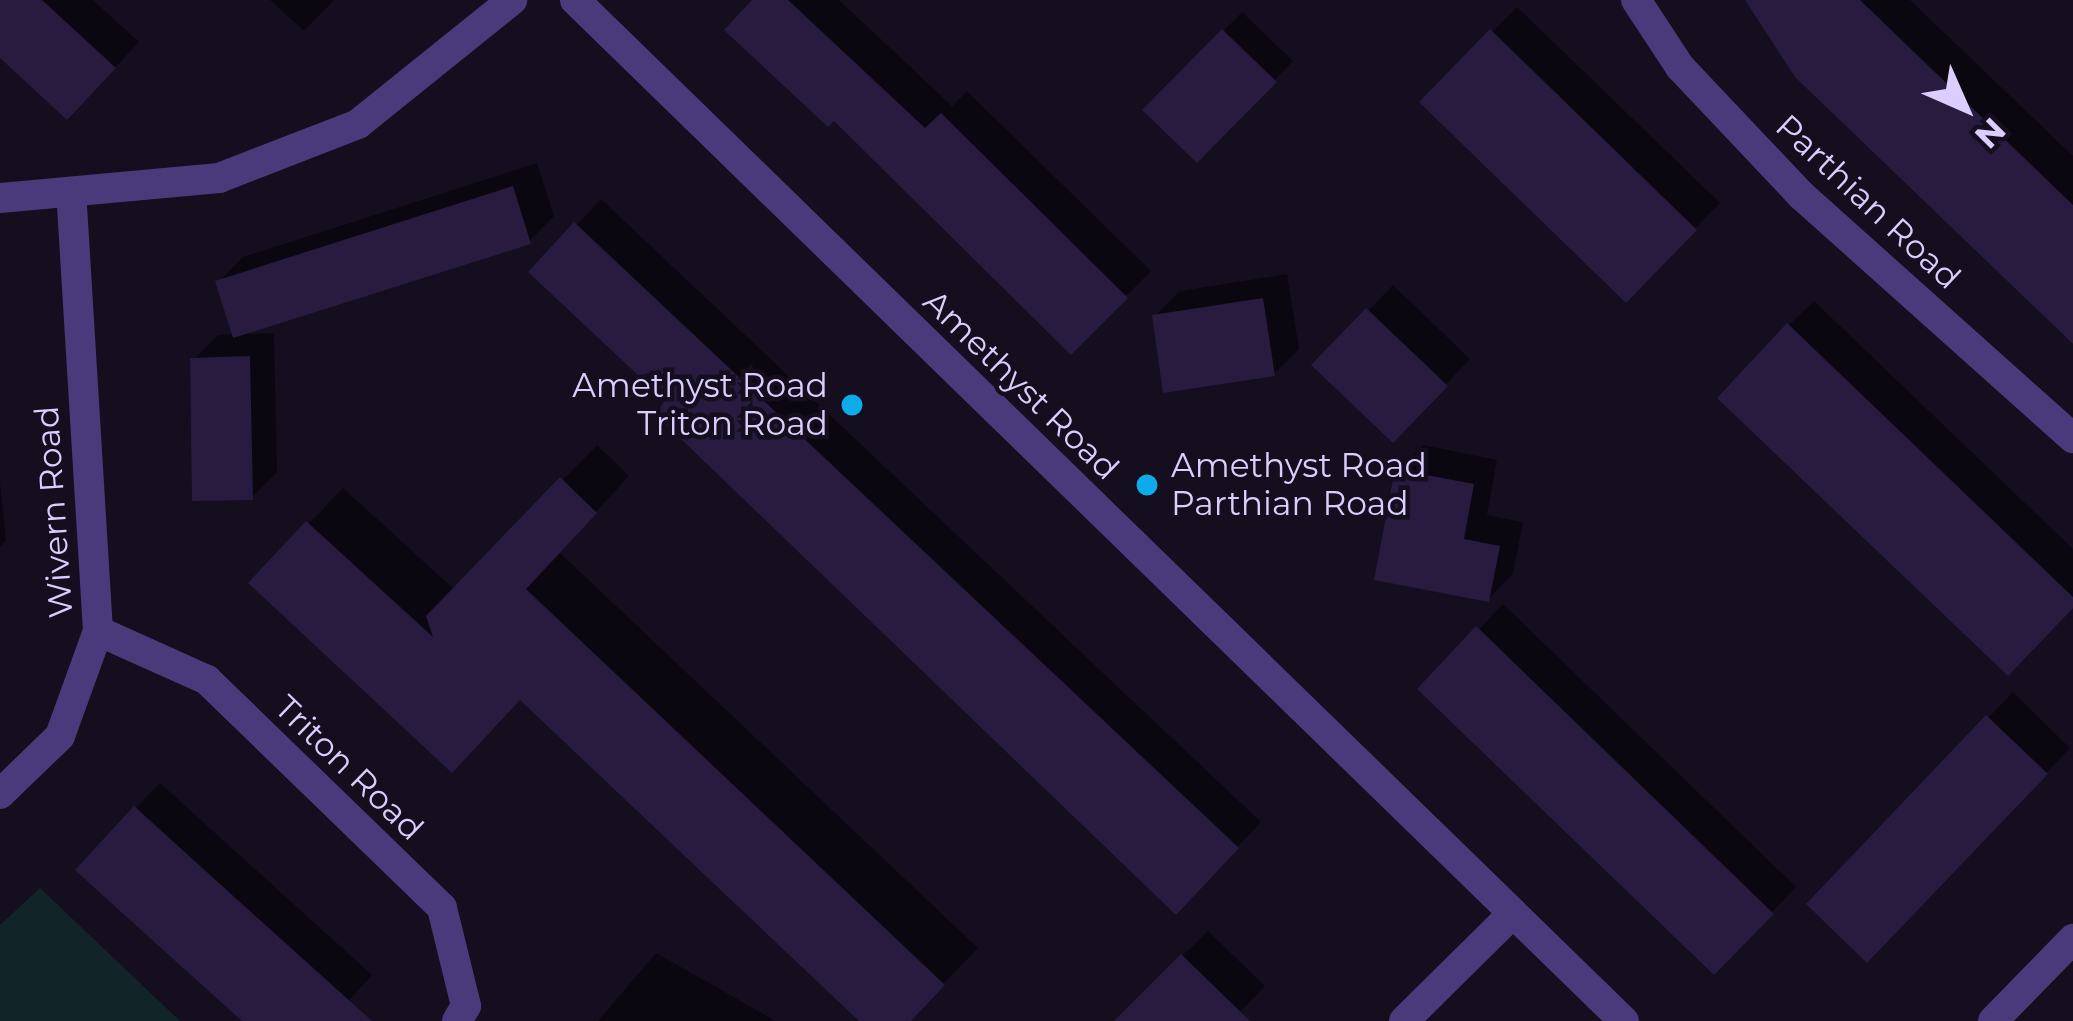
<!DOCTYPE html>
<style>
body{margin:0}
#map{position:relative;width:2073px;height:1021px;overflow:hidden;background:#140e1f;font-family:Montserrat,sans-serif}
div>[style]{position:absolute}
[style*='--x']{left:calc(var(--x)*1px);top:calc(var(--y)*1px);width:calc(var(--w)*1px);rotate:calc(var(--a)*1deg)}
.green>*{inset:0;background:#112528}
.shadow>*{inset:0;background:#0007}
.building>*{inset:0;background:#291b3f}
.minor>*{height:30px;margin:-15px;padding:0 15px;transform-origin:15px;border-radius:15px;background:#493b7b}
.dots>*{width:33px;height:33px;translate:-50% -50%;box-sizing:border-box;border:6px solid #140e1f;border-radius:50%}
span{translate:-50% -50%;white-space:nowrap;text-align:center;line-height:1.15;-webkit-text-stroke:9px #140e1f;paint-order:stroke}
.street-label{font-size:33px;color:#dccefc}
.poi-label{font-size:33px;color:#dccefc}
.right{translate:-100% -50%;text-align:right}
.left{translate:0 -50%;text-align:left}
.north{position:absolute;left:1905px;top:48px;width:120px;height:120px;-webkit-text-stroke:9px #140e1f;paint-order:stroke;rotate:135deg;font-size:33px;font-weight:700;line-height:48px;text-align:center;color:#dccefc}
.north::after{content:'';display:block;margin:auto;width:42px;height:54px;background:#dccefc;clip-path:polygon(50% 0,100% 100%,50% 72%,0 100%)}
</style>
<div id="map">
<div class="green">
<i style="clip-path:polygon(40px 888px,180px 1021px,0 1021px,0 925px)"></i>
</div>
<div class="shadow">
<i style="clip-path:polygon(0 0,93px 0,139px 42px,92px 92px,0 54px)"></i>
<i style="clip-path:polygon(270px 0,334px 0,304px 31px)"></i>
<i style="clip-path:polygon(756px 0,839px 0,952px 106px,967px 91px,1151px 271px,1071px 351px)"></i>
<i style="clip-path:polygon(1749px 0,1910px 0,2073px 156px,2073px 340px)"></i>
<i style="clip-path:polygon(1517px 7px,1720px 203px,1626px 298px,1423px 102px)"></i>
<i style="clip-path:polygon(1242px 12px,1293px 61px,1197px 159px,1146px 110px)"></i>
<i style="clip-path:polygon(537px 163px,554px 216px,529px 241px,244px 334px,274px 333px,277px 472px,252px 497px,193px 360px,218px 335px,235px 334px,218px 282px,243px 257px)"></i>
<i style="clip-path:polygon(601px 199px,1261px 822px,1200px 887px,669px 401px,668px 364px,532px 272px)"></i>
<i style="clip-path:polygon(1287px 274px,1299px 349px,1274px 374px,1155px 316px,1180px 291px)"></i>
<i style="clip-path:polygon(1393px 285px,1470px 359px,1418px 414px,1316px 365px)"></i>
<i style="clip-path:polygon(1814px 301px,2073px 549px,2073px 604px,1789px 325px)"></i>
<i style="clip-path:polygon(597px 445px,629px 476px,559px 552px,978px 948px,908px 1021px,863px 1021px,521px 697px,252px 583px,343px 488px,455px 590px)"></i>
<i style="clip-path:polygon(1423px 445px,1497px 460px,1487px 515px,1523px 522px,1513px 574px,1488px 599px,1398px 470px)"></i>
<i style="clip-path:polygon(0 482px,6px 541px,0 547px)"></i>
<i style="clip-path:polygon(1503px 604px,1796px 887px,1714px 971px,1421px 689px)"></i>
<i style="clip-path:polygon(2013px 692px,2070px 748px,1892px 934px,1810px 904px)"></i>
<i style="clip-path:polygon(160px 783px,372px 975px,330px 1021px,246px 1021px,136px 808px)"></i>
<i style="clip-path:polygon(1208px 931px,1265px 986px,1231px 1021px,1117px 1021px)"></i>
<i style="clip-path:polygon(656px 953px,774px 1020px,773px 1021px,598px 1021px)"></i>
</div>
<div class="building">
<i style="clip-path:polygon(0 0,42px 0,116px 68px,67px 120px,0 58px)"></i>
<i style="clip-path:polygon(752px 0,788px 0,925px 128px,941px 113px,1128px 298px,1071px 355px,834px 121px,828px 127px,724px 30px)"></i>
<i style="clip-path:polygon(1745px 0,1860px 0,2073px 205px,2073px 344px,1795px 77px)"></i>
<i style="clip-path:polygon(1222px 29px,1277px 82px,1197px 163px,1142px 110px)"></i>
<i style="clip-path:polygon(1490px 29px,1697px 230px,1626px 303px,1419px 102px)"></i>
<i style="clip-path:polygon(513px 186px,531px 244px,233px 338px,215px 281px)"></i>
<i style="clip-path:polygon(574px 222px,1239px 848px,1176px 915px,654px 413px,665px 401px,646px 383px,658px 370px,639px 376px,528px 272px)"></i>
<i style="clip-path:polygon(1263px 298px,1275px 376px,1163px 393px,1152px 315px)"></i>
<i style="clip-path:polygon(1366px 308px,1448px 386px,1393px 443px,1311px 365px)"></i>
<i style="clip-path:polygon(1787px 323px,2073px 597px,2073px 608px,2008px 676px,1717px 398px)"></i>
<i style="clip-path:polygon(250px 356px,253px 500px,192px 501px,190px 358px)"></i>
<i style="clip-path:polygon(1395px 469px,1474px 484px,1464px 539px,1500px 546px,1489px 602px,1374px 580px)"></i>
<i style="clip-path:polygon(560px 477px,597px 513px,526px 589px,945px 985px,911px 1021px,859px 1021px,520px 700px,452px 773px,248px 583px,306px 521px,433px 637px,426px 616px)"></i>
<i style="clip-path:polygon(1476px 626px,1774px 914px,1714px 975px,1417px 689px)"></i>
<i style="clip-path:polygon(1986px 715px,2048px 774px,1867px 963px,1806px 904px)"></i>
<i style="clip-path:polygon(134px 806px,242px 904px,372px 1021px,242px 1021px,130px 920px,75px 870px)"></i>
<i style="clip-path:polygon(1181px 954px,1250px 1021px,1114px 1021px)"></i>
</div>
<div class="minor">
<i style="--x:575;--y:0;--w:1464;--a:44.23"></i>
<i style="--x:1636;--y:0;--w:80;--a:56.7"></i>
<i style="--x:1680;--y:67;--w:176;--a:46.6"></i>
<i style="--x:1801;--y:195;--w:365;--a:41.8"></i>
<i style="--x:0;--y:198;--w:220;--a:-5.2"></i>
<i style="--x:219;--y:178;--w:149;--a:-21.2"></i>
<i style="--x:358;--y:124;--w:198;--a:-38.8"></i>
<i style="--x:98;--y:631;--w:120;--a:24.2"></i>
<i style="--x:207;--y:680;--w:327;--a:44.1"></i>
<i style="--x:442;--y:908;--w:101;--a:76.2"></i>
<i style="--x:466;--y:1006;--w:17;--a:121"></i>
<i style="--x:0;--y:794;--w:83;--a:-44"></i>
<i style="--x:60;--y:736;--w:112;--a:-70.1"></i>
<i style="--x:98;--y:631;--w:438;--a:-93.5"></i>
<i style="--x:1404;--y:1021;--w:152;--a:-44.7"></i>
<i style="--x:1993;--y:1021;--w:115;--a:-45.7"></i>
</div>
<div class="dots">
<i style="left:852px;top:405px;background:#0dabea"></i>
<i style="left:1147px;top:485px;background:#0dabea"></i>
</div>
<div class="street-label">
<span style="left:1868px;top:202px;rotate:43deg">Parthian Road</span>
<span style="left:1021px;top:385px;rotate:44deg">Amethyst Road</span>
<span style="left:54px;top:512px;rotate:-94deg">Wivern Road</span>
<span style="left:349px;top:768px;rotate:44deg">Triton Road</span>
</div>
<div class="poi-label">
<span class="right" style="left:828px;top:405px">Amethyst Road<br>Triton Road</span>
<span class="left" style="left:1171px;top:485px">Amethyst Road<br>Parthian Road</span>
</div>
<div class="north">N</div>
</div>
